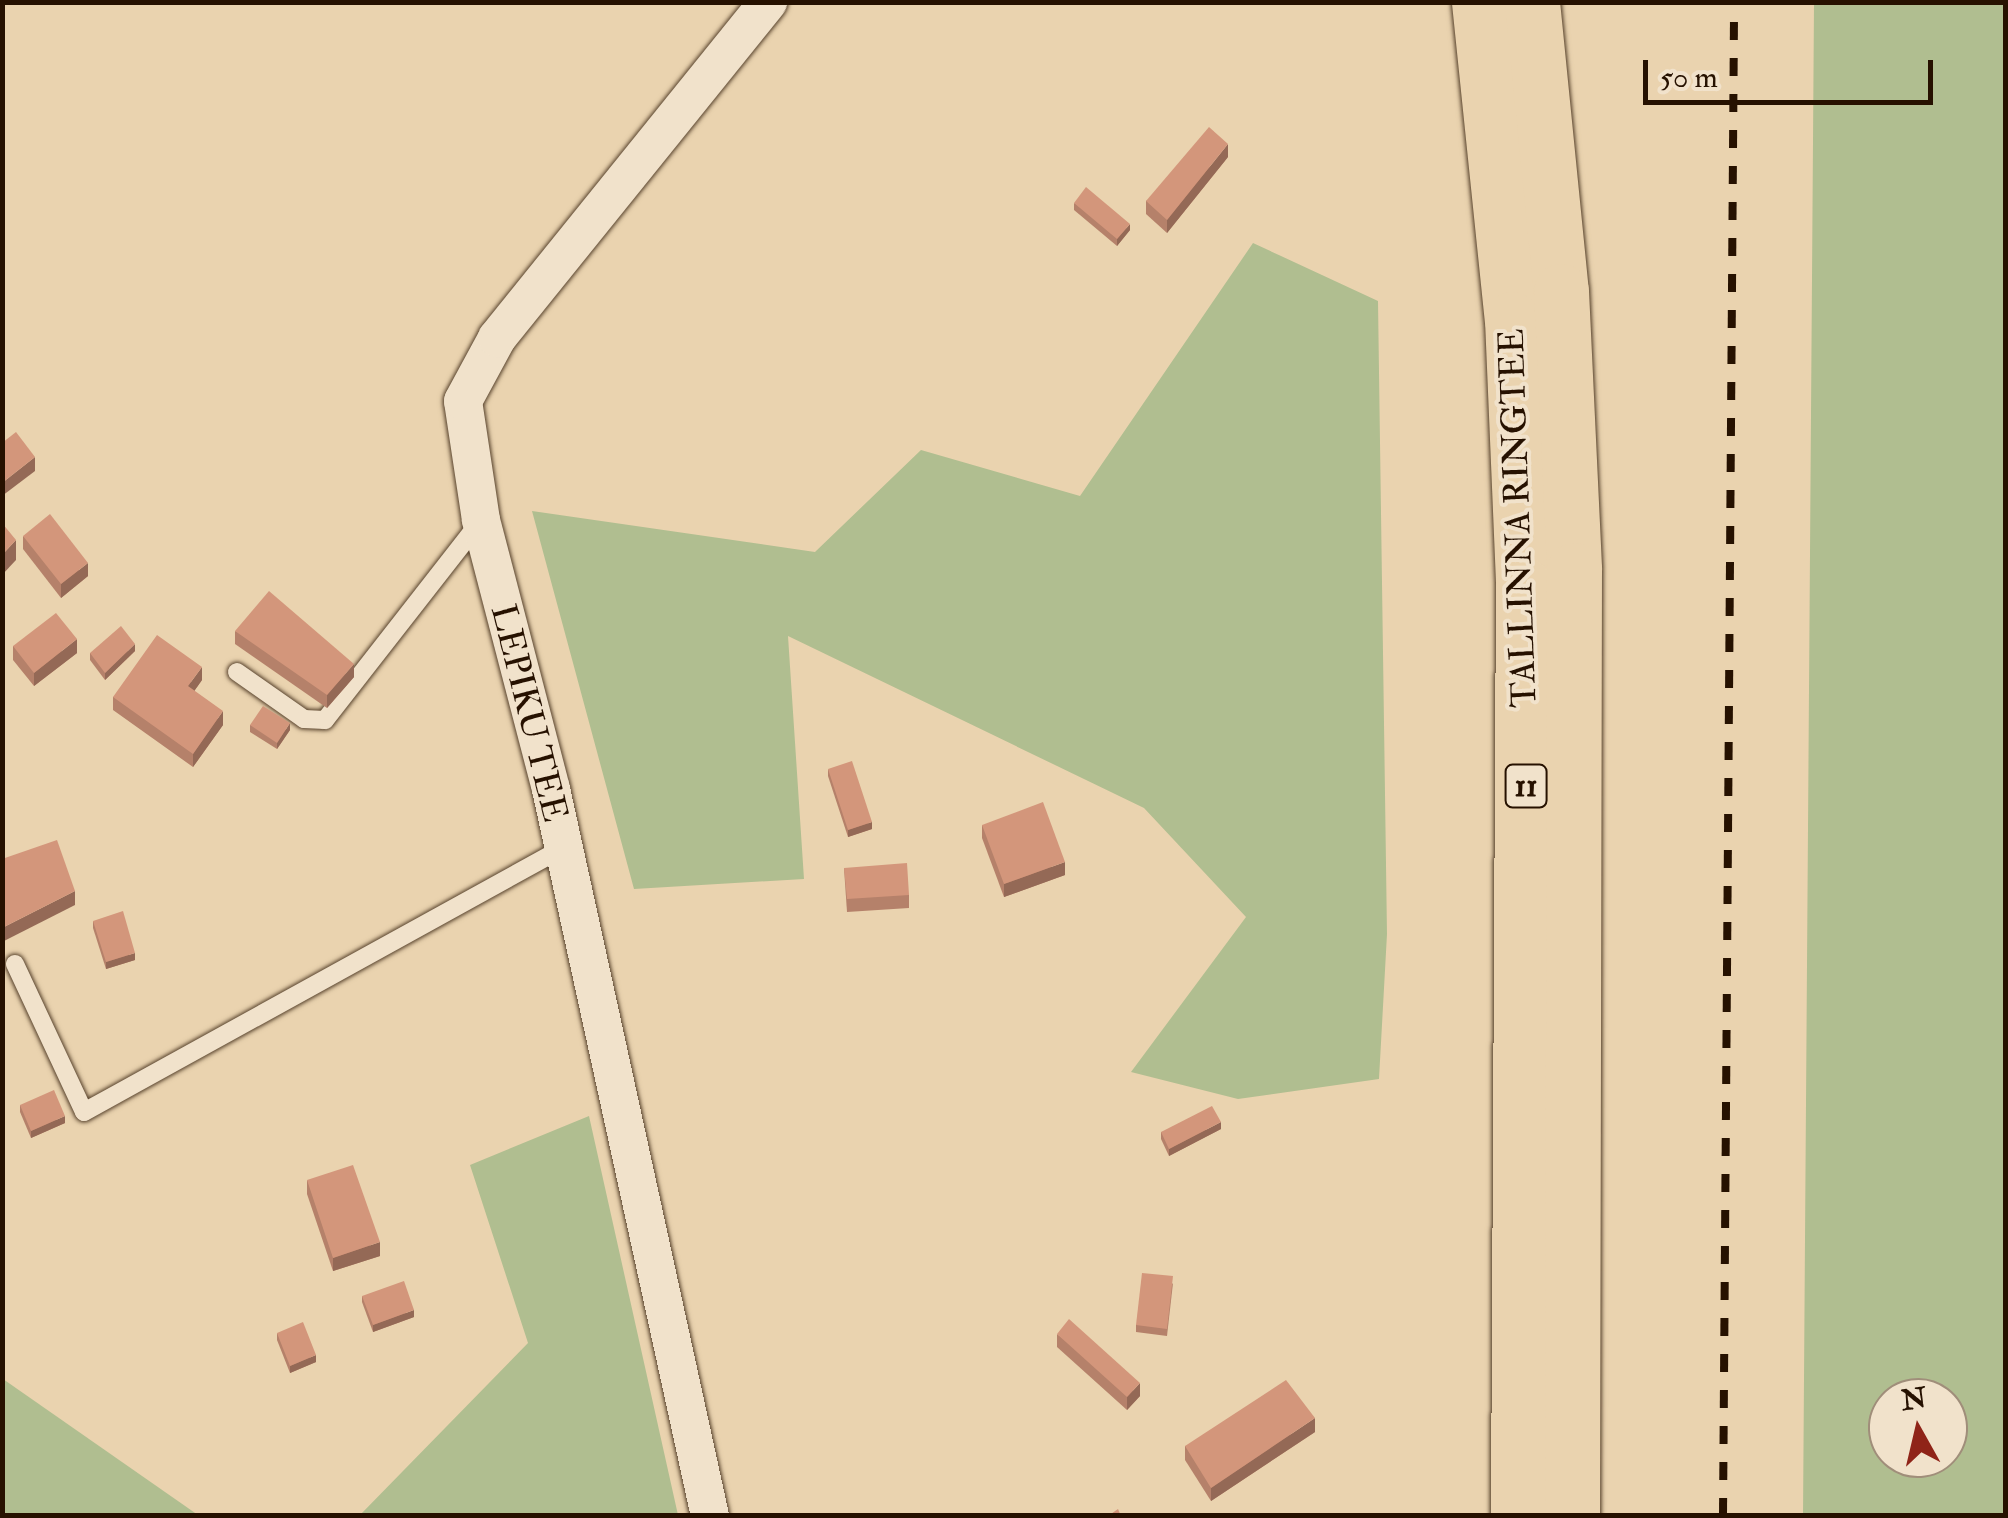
<!DOCTYPE html>
<style>
body{margin:0}
#map{position:relative;width:2008px;height:1518px;overflow:hidden;background:#ead3af;font-family:"IM FELL Double Pica",serif}
div>[style]{position:absolute}
[style*='--x']{left:calc(var(--x)*1px);top:calc(var(--y)*1px);width:calc(var(--w)*1px);rotate:calc(var(--a)*1deg)}
.green>*{inset:0;background:#b0be90}
.roads{filter:drop-shadow(0 0 2px #57422c) drop-shadow(0 0 2px #57422c)}
.lane>*{height:18px;margin:-9px;padding:0 9px;transform-origin:9px;border-radius:9px;background:#f1e2cb}
.street>*{height:38px;margin:-19px;padding:0 19px;transform-origin:19px;border-radius:19px;background:#f1e2cb}
.highway>*{height:55px;margin:-27.5px;padding:0 27.5px;transform-origin:27.5px;border-radius:27.5px;background:#ead3af}
.rail>*{height:8px;margin-top:-4px;transform-origin:0;background:repeating-linear-gradient(90deg,#261100 0 18px,transparent 0 36px)}
.wall>*{inset:0;background:#b5816a}
.shaded-wall>*{inset:0;background:#946956}
.building>*{inset:0;background:#d3967b}
span{translate:-50% -50%;white-space:nowrap;text-align:center;line-height:1.15;-webkit-text-stroke:8px #f1e2cb;paint-order:stroke}
.shield-label span{padding:2px 8px;background:#f1e2cb;border:2px solid;border-radius:8px;-webkit-text-stroke-width:0}
.shield-label{font-size:32px;color:#261100;font-weight:700}
.street-label{font-size:35px;color:#261100}
.frame{position:absolute;inset:0;border:5px solid #261100;pointer-events:none}
.north{position:absolute;left:1868px;top:1378px;width:100px;height:100px;box-sizing:border-box;background:#f1e2cb;border:2px solid #a08e7a;border-radius:50%;rotate:352deg;font-size:28px;font-weight:700;line-height:40px;text-align:center;color:#261100}
.north::after{content:'';display:block;margin:auto;width:35px;height:45px;background:#8f2418;clip-path:polygon(50% 0,100% 100%,50% 72%,0 100%)}
.scale{position:absolute;left:1643px;top:60px;width:290px;height:45px;box-sizing:border-box;border:5px solid #261100;border-top:0;padding-left:12px;font-size:30px;line-height:35px;white-space:nowrap;color:#261100;-webkit-text-stroke:8px #f1e2cb;paint-order:stroke}
</style>
<div id="map">
<div class="green">
<i style="clip-path:polygon(evenodd,1814px 3px,2005px 3px,2005px 1515px,1803px 1515px,1814px 3px,1888px 1398px,1948px 1398px,1948px 1458px,1888px 1458px,1888px 1398px)"></i>
<i style="clip-path:polygon(1253px 243px,1378px 301px,1387px 934px,1379px 1079px,1238px 1099px,1131px 1072px,1246px 917px,1144px 808px,788px 636px,804px 879px,634px 889px,532px 511px,815px 552px,921px 450px,1080px 496px)"></i>
<i style="clip-path:polygon(589px 1116px,678px 1515px,360px 1515px,528px 1343px,470px 1165px)"></i>
<i style="clip-path:polygon(2px 1379px,3px 1379px,198px 1515px,3px 1515px)"></i>
</div>
<div class="roads">
<div class="lane">
<i style="--x:237;--y:672;--w:82;--a:35"></i>
<i style="--x:304;--y:719;--w:21;--a:3"></i>
<i style="--x:325;--y:720;--w:250;--a:-52"></i>
<i style="--x:15;--y:964;--w:163;--a:65"></i>
<i style="--x:84;--y:1112;--w:545;--a:-28.87"></i>
</div>
<div class="street">
<i style="--x:710;--y:1516;--w:744;--a:-102.34"></i>
<i style="--x:551;--y:789;--w:278;--a:-104.6"></i>
<i style="--x:481;--y:520;--w:120;--a:-98.6"></i>
<i style="--x:463;--y:401;--w:72;--a:-61.6"></i>
<i style="--x:497;--y:338;--w:432;--a:-51.1"></i>
</div>
<div class="highway">
<i style="--x:1479;--y:2;--w:319;--a:84.1"></i>
<i style="--x:1512;--y:319;--w:265;--a:87.6"></i>
<i style="--x:1523;--y:584;--w:932;--a:90.31"></i>
<i style="--x:1532;--y:2;--w:290;--a:84.3"></i>
<i style="--x:1561;--y:291;--w:279;--a:87.3"></i>
<i style="--x:1574;--y:570;--w:946;--a:90.12"></i>
</div>
</div>
<div class="rail">
<i style="--x:1723;--y:1516;--w:1514;--a:-89.58"></i>
</div>
<div class="wall">
<i style="clip-path:polygon(1228px 157px,1167px 233px,1146px 214px,1146px 201px)"></i>
<i style="clip-path:polygon(1074px 203px,1130px 230px,1117px 246px,1074px 210px)"></i>
<i style="clip-path:polygon(23px 536px,88px 576px,61px 598px,23px 549px)"></i>
<i style="clip-path:polygon(235px 631px,354px 677px,327px 708px,235px 644px)"></i>
<i style="clip-path:polygon(13px 646px,77px 653px,34px 686px,13px 660px)"></i>
<i style="clip-path:polygon(135px 651px,105px 680px,90px 660px,90px 653px)"></i>
<i style="clip-path:polygon(202px 680px,194px 691px,223px 725px,193px 767px,113px 710px,113px 697px)"></i>
<i style="clip-path:polygon(250px 725px,290px 730px,277px 749px,250px 732px)"></i>
<i style="clip-path:polygon(828px 769px,872px 829px,848px 837px,828px 776px)"></i>
<i style="clip-path:polygon(982px 825px,1065px 875px,1004px 897px,982px 838px)"></i>
<i style="clip-path:polygon(844px 868px,909px 895px,909px 908px,847px 912px)"></i>
<i style="clip-path:polygon(93px 921px,135px 960px,106px 969px,93px 928px)"></i>
<i style="clip-path:polygon(20px 1105px,65px 1123px,31px 1138px,20px 1112px)"></i>
<i style="clip-path:polygon(1221px 1129px,1169px 1156px,1161px 1139px,1161px 1132px)"></i>
<i style="clip-path:polygon(307px 1180px,380px 1256px,333px 1271px,307px 1194px)"></i>
<i style="clip-path:polygon(1173px 1283px,1167px 1336px,1136px 1332px,1136px 1325px)"></i>
<i style="clip-path:polygon(362px 1296px,414px 1317px,373px 1332px,362px 1302px)"></i>
<i style="clip-path:polygon(277px 1333px,316px 1362px,290px 1373px,277px 1340px)"></i>
<i style="clip-path:polygon(1057px 1334px,1140px 1396px,1127px 1410px,1057px 1347px)"></i>
<i style="clip-path:polygon(1315px 1432px,1211px 1501px,1185px 1460px,1185px 1446px)"></i>
</div>
<div class="shaded-wall">
<i style="clip-path:polygon(1228px 144px,1228px 157px,1167px 233px,1167px 220px)"></i>
<i style="clip-path:polygon(1130px 224px,1130px 230px,1117px 246px,1117px 239px)"></i>
<i style="clip-path:polygon(35px 457px,35px 471px,2px 496px,2px 483px)"></i>
<i style="clip-path:polygon(16px 540px,16px 560px,2px 575px,2px 555px)"></i>
<i style="clip-path:polygon(88px 563px,88px 576px,61px 598px,61px 584px)"></i>
<i style="clip-path:polygon(77px 639px,77px 653px,34px 686px,34px 673px)"></i>
<i style="clip-path:polygon(135px 644px,135px 651px,105px 680px,105px 673px)"></i>
<i style="clip-path:polygon(354px 664px,354px 677px,327px 708px,327px 695px)"></i>
<i style="clip-path:polygon(202px 667px,202px 680px,188px 700px,188px 686px)"></i>
<i style="clip-path:polygon(223px 711px,223px 725px,193px 767px,193px 754px)"></i>
<i style="clip-path:polygon(290px 723px,290px 730px,277px 749px,277px 743px)"></i>
<i style="clip-path:polygon(872px 822px,872px 829px,848px 837px,848px 830px)"></i>
<i style="clip-path:polygon(1065px 862px,1065px 875px,1004px 897px,1004px 884px)"></i>
<i style="clip-path:polygon(75px 891px,75px 905px,4px 941px,4px 927px)"></i>
<i style="clip-path:polygon(135px 953px,135px 960px,106px 969px,106px 962px)"></i>
<i style="clip-path:polygon(65px 1116px,65px 1123px,31px 1138px,31px 1131px)"></i>
<i style="clip-path:polygon(1221px 1122px,1221px 1129px,1169px 1156px,1169px 1149px)"></i>
<i style="clip-path:polygon(380px 1242px,380px 1256px,333px 1271px,333px 1258px)"></i>
<i style="clip-path:polygon(414px 1310px,414px 1317px,373px 1332px,373px 1325px)"></i>
<i style="clip-path:polygon(316px 1355px,316px 1362px,290px 1373px,290px 1366px)"></i>
<i style="clip-path:polygon(1140px 1383px,1140px 1396px,1127px 1410px,1127px 1397px)"></i>
<i style="clip-path:polygon(1315px 1418px,1315px 1432px,1211px 1501px,1211px 1488px)"></i>
</div>
<div class="building">
<i style="clip-path:polygon(1209px 127px,1228px 144px,1167px 220px,1146px 201px)"></i>
<i style="clip-path:polygon(1086px 187px,1130px 224px,1117px 239px,1074px 203px)"></i>
<i style="clip-path:polygon(16px 432px,35px 457px,2px 483px,2px 443px)"></i>
<i style="clip-path:polygon(50px 514px,88px 563px,61px 584px,23px 536px)"></i>
<i style="clip-path:polygon(2px 523px,16px 540px,2px 555px)"></i>
<i style="clip-path:polygon(269px 591px,354px 664px,327px 695px,235px 631px)"></i>
<i style="clip-path:polygon(56px 613px,77px 639px,34px 673px,13px 646px)"></i>
<i style="clip-path:polygon(121px 626px,135px 644px,105px 673px,90px 653px)"></i>
<i style="clip-path:polygon(157px 635px,202px 667px,188px 686px,223px 711px,193px 754px,113px 697px)"></i>
<i style="clip-path:polygon(263px 706px,290px 723px,277px 743px,250px 725px)"></i>
<i style="clip-path:polygon(852px 761px,872px 822px,848px 830px,828px 769px)"></i>
<i style="clip-path:polygon(1043px 802px,1065px 862px,1004px 884px,982px 825px)"></i>
<i style="clip-path:polygon(57px 840px,75px 891px,4px 927px,2px 859px)"></i>
<i style="clip-path:polygon(907px 863px,909px 895px,847px 899px,844px 868px)"></i>
<i style="clip-path:polygon(123px 911px,135px 953px,106px 962px,93px 921px)"></i>
<i style="clip-path:polygon(54px 1090px,65px 1116px,31px 1131px,20px 1105px)"></i>
<i style="clip-path:polygon(1212px 1106px,1221px 1122px,1169px 1149px,1161px 1132px)"></i>
<i style="clip-path:polygon(353px 1165px,380px 1242px,333px 1258px,307px 1180px)"></i>
<i style="clip-path:polygon(1142px 1273px,1173px 1276px,1167px 1329px,1136px 1325px)"></i>
<i style="clip-path:polygon(404px 1281px,414px 1310px,373px 1325px,362px 1296px)"></i>
<i style="clip-path:polygon(1069px 1319px,1140px 1383px,1127px 1397px,1057px 1334px)"></i>
<i style="clip-path:polygon(303px 1322px,316px 1355px,290px 1366px,277px 1333px)"></i>
<i style="clip-path:polygon(1286px 1380px,1315px 1418px,1211px 1488px,1185px 1446px)"></i>
<i style="clip-path:polygon(1118px 1509px,1121px 1516px,1108px 1516px)"></i>
</div>
<div class="shield-label">
<span style="left:1526px;top:786px">11</span>
</div>
<div class="street-label">
<span style="left:1518px;top:518px;rotate:-92deg">TALLINNA RINGTEE</span>
<span style="left:529px;top:713px;rotate:76deg">LEPIKU TEE</span>
</div>
<div class="frame"></div>
<div class="north">N</div>
<div class="scale">50 m</div>
</div>
